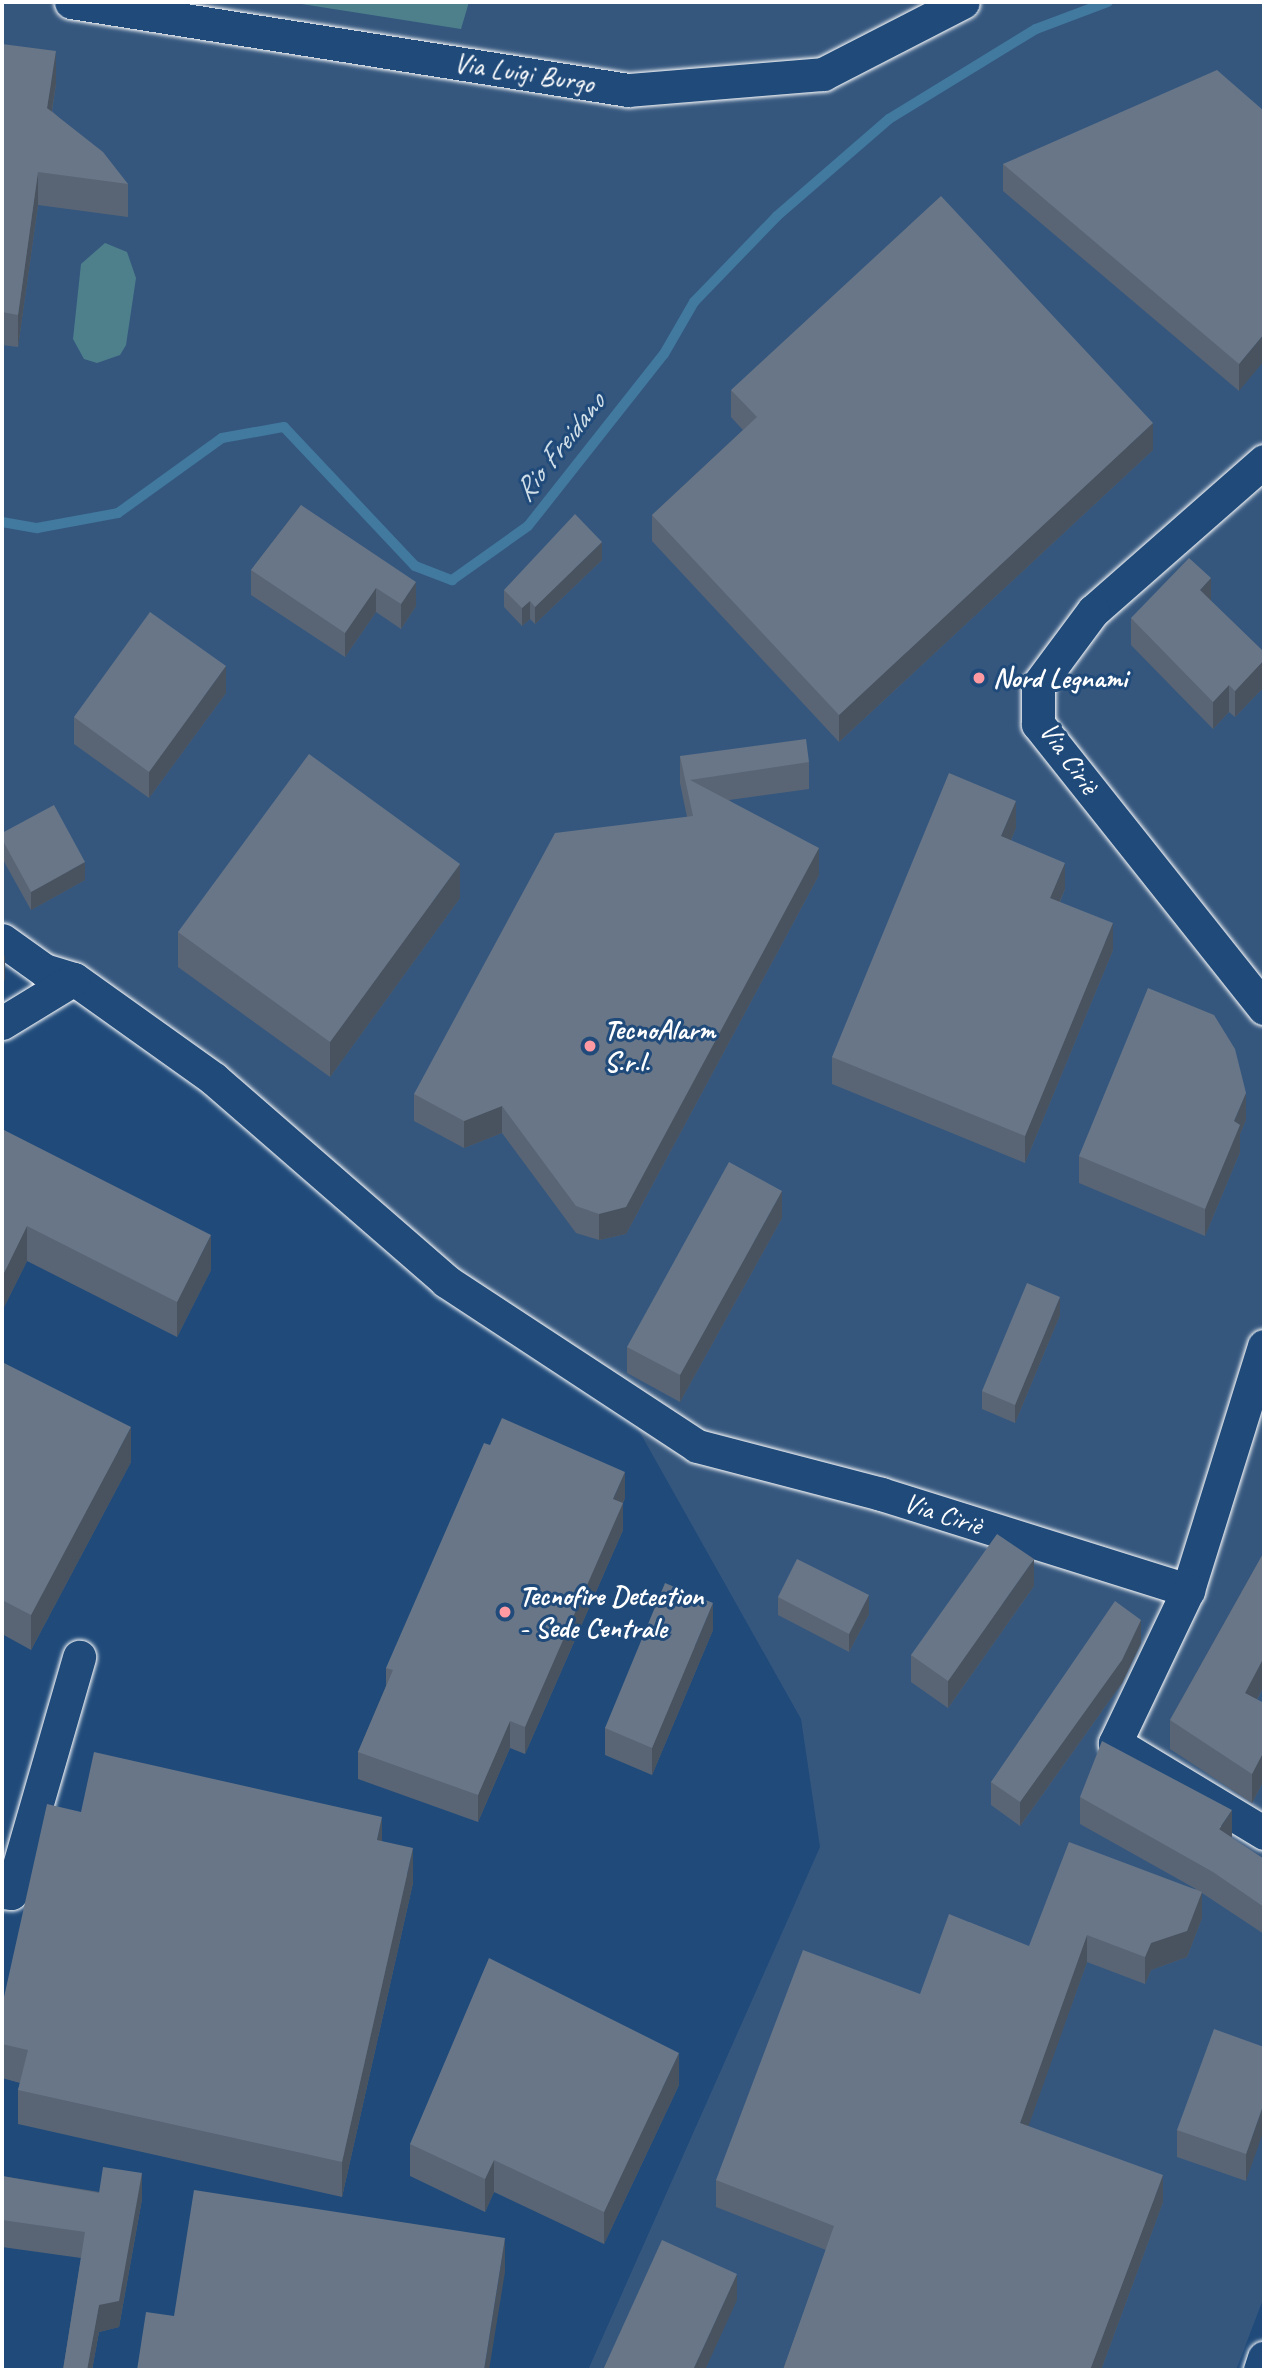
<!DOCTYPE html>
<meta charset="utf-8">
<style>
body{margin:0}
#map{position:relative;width:1266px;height:2372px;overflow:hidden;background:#1f4a7a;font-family:Caveat,sans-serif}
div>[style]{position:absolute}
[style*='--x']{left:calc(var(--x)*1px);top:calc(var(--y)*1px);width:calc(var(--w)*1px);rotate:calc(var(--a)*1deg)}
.built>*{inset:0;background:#35577e}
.green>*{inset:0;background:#4e808c}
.stream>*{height:10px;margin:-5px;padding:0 5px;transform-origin:5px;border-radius:5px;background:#42799e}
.roads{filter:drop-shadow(0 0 2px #fff) drop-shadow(0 0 2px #fff)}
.minor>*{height:33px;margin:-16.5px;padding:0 16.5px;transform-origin:16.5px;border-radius:16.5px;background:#1f4a7a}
.wall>*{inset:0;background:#596575}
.shaded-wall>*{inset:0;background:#49535f}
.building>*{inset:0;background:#687688}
.dots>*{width:19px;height:19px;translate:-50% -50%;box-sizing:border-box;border:4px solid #1f4a7a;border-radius:50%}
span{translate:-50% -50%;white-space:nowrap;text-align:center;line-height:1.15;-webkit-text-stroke:6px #1f4a7a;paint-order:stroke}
.street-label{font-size:28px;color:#fff}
.poi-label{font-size:28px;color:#fff;font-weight:700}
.left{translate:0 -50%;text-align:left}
.water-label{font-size:30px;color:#d0dee7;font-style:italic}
.frame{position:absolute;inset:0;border:4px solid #fff;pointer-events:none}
</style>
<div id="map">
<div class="built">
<i style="clip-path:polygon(2px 2px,1264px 2px,1264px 2297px,1236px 2370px,588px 2370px,820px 1847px,801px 1719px,629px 1413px,199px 1086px,2px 952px)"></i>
</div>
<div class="green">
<i style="clip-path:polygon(289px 2px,469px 2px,461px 29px)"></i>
<i style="clip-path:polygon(105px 243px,127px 252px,136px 278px,126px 345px,120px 355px,97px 363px,84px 359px,73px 339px,81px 264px)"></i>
</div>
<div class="stream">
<i style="--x:2;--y:522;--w:36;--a:10"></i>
<i style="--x:37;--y:528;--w:82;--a:-10.5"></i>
<i style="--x:118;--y:513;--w:128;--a:-35.8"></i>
<i style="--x:222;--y:438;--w:63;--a:-10.1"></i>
<i style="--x:284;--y:427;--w:191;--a:46.7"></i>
<i style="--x:415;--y:566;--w:40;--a:21"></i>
<i style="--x:452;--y:580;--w:93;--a:-35.4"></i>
<i style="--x:528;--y:526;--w:219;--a:-51.7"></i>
<i style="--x:664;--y:354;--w:60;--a:-60"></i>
<i style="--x:694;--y:302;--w:120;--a:-46"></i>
<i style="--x:777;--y:216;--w:148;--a:-40.9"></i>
<i style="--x:889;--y:119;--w:172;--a:-31.5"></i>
<i style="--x:1036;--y:29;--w:77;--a:-20.6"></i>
</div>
<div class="roads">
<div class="minor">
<i style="--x:71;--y:2;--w:564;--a:8.98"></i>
<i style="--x:628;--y:90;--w:196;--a:-4.7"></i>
<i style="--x:823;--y:74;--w:157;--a:-27.2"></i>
<i style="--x:1264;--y:461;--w:227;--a:138.7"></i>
<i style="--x:1093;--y:611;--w:92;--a:126.6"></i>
<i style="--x:1038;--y:685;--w:39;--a:90"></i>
<i style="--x:1038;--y:724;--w:363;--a:51.5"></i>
<i style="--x:2;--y:940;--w:52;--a:35.5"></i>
<i style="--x:44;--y:970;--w:31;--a:17"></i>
<i style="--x:74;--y:979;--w:172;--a:35.5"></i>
<i style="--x:214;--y:1079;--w:308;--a:41"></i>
<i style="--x:446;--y:1281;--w:300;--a:33.3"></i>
<i style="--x:697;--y:1446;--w:190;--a:14.6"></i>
<i style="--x:881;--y:1494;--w:322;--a:17.4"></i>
<i style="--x:2;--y:1023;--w:84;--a:-31.4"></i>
<i style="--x:1264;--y:1346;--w:256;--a:107.3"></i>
<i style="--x:1188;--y:1590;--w:170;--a:115.5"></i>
<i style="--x:1115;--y:1743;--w:174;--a:31.1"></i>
<i style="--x:2;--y:1892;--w:9;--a:6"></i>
<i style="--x:11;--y:1893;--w:246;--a:-73.9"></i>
<i style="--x:1260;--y:2370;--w:13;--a:-72"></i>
</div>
</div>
<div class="wall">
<i style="clip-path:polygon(2px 44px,56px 84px,52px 111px,128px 184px,128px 217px,38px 205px,18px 347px,2px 345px)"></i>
<i style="clip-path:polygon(1264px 111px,1239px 391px,1003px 191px,1003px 164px)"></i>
<i style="clip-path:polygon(731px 390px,1153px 450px,839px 742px,652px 541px,652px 515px,743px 430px,731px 417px)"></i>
<i style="clip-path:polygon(301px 505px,416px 606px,401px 629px,376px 612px,345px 657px,251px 595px,251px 570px)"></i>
<i style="clip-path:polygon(602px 560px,535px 624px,530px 619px,522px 626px,504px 607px,504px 590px)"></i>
<i style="clip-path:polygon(1211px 601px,1264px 652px,1264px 687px,1235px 717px,1229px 712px,1213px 729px,1131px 645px,1131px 618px)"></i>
<i style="clip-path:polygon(226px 693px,149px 798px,74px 744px,74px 717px)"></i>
<i style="clip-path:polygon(680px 756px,809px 762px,809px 789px,729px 800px,819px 875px,626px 1234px,599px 1240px,576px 1233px,502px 1133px,464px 1148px,414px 1121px,414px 1094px,687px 817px,680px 783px)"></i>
<i style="clip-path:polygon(1016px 828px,1011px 840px,1065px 889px,1060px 902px,1113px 950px,1025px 1163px,832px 1084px,832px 1057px)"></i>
<i style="clip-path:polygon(2px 833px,85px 880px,31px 910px,2px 858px)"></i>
<i style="clip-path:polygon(460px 898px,330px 1077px,178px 967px,178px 932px)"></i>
<i style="clip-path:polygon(1246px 1120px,1240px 1134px,1240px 1152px,1205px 1236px,1079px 1183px,1079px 1156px)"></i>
<i style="clip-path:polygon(2px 1129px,211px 1270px,177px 1337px,27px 1261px,2px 1311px)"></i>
<i style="clip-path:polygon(782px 1218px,680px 1402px,627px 1373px,627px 1347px)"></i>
<i style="clip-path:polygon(1060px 1315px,1015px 1423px,982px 1409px,982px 1391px)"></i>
<i style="clip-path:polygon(2px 1362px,131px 1462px,31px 1650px,2px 1634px)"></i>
<i style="clip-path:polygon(625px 1498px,623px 1503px,623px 1530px,525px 1754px,510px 1748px,478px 1822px,358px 1779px,358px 1752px,386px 1686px,386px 1668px)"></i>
<i style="clip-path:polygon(1264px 1552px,1264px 1686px,1257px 1700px,1264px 1703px,1264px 1780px,1252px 1803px,1170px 1749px,1170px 1720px)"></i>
<i style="clip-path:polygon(1034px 1586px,948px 1708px,911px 1682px,911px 1655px)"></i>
<i style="clip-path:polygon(778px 1597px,869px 1614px,849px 1652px,778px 1615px)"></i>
<i style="clip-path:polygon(713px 1630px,652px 1775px,605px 1755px,605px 1728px)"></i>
<i style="clip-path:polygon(1141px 1643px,1122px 1683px,1020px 1826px,991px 1805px,991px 1782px)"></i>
<i style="clip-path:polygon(1080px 1797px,1232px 1836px,1232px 1838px,1264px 1859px,1264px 1934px,1202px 1893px,1202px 1918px,1187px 1957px,1151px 1970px,1145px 1984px,1087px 1962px,1028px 2126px,1163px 2202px,1101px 2370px,783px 2370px,826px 2250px,716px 2207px,716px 2180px,1029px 1946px,1196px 1889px,1080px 1824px)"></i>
<i style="clip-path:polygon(81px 1812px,382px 1841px,413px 1883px,342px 2197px,18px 2124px,18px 2090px,20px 2083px,2px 2078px,2px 2006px)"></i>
<i style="clip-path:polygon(1264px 2047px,1246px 2181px,1177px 2157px,1177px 2130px)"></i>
<i style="clip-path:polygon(679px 2085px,604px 2244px,494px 2192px,485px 2212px,410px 2176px,410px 2144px)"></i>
<i style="clip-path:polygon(2px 2176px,142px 2199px,119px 2327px,99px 2332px,92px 2370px,63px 2370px,81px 2258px,2px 2247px)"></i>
</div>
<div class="shaded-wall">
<i style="clip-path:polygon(56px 51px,56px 84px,47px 140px,47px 108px)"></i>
<i style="clip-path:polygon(38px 172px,38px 205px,18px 347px,18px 315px)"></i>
<i style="clip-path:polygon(1264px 334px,1264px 361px,1239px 391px,1239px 364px)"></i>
<i style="clip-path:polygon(1153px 423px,1153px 450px,839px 742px,839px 715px)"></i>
<i style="clip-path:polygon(602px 542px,602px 560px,535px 624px,535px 607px)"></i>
<i style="clip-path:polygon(1211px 578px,1211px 605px,1200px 590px)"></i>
<i style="clip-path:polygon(416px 582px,416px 606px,401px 629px,401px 604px)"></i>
<i style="clip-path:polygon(376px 588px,376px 612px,345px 657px,345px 633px)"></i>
<i style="clip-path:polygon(530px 601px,530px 619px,522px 626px,522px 608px)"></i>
<i style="clip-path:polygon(1264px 660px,1264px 687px,1235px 717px,1235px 691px)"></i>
<i style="clip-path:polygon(226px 666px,226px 693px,149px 798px,149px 772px)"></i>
<i style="clip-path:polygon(1229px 685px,1229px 712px,1213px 729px,1213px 702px)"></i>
<i style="clip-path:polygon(1016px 801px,1016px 828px,1001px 863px,1001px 836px)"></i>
<i style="clip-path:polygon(819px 848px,819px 875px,626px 1234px,599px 1240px,599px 1214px)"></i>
<i style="clip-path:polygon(85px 862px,85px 880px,31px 910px,31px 892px)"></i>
<i style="clip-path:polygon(1065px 863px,1065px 889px,1050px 924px,1050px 898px)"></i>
<i style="clip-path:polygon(460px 864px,460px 898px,330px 1077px,330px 1042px)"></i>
<i style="clip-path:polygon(1113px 923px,1113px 950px,1025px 1163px,1025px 1136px)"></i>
<i style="clip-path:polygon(5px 955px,5px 979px,2px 986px,2px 961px)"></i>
<i style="clip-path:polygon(1246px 1093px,1246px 1120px,1240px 1134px,1240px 1152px,1205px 1236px,1205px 1209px,1234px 1121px)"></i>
<i style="clip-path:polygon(502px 1106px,502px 1133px,464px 1148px,464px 1121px)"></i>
<i style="clip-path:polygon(782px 1191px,782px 1218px,680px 1402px,680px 1375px)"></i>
<i style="clip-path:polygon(27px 1226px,27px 1261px,2px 1311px,2px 1277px)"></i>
<i style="clip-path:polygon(211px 1235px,211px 1270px,177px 1337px,177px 1302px)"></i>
<i style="clip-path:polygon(1060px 1297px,1060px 1315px,1015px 1423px,1015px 1405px)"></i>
<i style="clip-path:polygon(131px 1427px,131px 1462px,31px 1650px,31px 1615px)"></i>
<i style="clip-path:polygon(625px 1472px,625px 1498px,616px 1518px,623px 1503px,623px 1530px,525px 1754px,525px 1727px,613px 1499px)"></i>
<i style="clip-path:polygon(1034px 1559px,1034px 1586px,948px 1708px,948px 1681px)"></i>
<i style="clip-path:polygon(869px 1595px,869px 1614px,849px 1652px,849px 1634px)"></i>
<i style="clip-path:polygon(713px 1603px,713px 1630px,652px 1775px,652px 1748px)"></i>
<i style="clip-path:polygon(1141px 1620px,1141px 1643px,1122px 1683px,1020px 1826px,1020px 1802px)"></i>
<i style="clip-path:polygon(1264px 1657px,1264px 1686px,1245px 1722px,1245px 1693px)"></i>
<i style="clip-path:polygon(510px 1721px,510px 1748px,478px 1822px,478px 1795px)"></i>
<i style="clip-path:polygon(1264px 1751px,1264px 1780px,1252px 1803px,1252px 1774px)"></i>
<i style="clip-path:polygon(1232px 1810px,1232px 1836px,1219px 1856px,1219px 1829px)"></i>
<i style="clip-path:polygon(382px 1817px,382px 1851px,377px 1840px)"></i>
<i style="clip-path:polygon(413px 1848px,413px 1883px,342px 2197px,342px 2162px)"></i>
<i style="clip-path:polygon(1202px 1892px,1202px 1918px,1187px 1957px,1151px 1970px,1145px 1984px,1145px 1957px,1151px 1943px)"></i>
<i style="clip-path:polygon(1087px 1935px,1087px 1962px,1020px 2150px,1020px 2123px)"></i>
<i style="clip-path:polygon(679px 2053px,679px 2085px,604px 2244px,604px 2212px)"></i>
<i style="clip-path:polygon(1264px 2103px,1264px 2130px,1246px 2181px,1246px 2154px)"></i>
<i style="clip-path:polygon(494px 2160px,494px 2192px,485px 2212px,485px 2179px)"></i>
<i style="clip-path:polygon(142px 2173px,142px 2199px,119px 2327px,99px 2332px,92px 2370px,87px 2370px,99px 2305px)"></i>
<i style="clip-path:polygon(1163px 2175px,1163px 2202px,1101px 2370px,1090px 2370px)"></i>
<i style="clip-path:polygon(505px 2238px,505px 2272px,489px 2370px,484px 2370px)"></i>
<i style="clip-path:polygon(737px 2274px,737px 2300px,705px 2370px,693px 2370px)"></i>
</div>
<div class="building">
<i style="clip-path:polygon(2px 44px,56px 51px,47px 108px,103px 152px,128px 184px,38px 172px,18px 315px,2px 312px)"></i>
<i style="clip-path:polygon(1217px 70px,1264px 111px,1264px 334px,1239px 364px,1003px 164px)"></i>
<i style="clip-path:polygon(941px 196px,1153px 423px,839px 715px,652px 515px,757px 417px,731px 390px)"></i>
<i style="clip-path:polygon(301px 505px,416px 582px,401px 604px,376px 588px,345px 633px,251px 570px)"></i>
<i style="clip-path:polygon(575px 514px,602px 542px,535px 607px,530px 601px,522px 608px,504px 590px)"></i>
<i style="clip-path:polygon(1189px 558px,1211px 578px,1200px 590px,1264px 652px,1264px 660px,1235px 691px,1229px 685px,1213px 702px,1131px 618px)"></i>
<i style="clip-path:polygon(150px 612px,226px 666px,149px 772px,74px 717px)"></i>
<i style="clip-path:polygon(806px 739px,809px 762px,690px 780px,819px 848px,626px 1207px,599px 1214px,576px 1206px,502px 1106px,464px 1121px,414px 1094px,555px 833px,693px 816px,680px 756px)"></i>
<i style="clip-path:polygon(309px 754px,460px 864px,330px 1042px,178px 932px)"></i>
<i style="clip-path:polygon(949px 773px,1016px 801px,1001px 836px,1065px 863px,1050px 898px,1113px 923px,1025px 1136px,832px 1057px)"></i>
<i style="clip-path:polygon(54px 805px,85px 862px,31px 892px,2px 839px,2px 833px)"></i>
<i style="clip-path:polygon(1148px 988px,1214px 1015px,1235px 1049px,1246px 1093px,1234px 1121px,1240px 1125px,1205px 1209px,1079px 1156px)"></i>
<i style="clip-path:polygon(2px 1129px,211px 1235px,177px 1302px,27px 1226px,2px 1277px)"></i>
<i style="clip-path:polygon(729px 1162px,782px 1191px,680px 1375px,627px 1347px)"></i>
<i style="clip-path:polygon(1027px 1283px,1060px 1297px,1015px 1405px,982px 1391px)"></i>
<i style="clip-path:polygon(2px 1362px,131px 1427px,31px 1615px,2px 1600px)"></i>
<i style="clip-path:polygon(502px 1418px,625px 1472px,613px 1499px,623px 1503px,525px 1727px,510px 1721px,478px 1795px,358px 1752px,393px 1670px,386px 1668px,484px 1443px,490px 1445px)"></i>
<i style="clip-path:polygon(997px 1534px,1034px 1559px,948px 1681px,911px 1655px)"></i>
<i style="clip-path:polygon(1264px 1552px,1264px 1657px,1245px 1693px,1264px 1703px,1264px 1751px,1252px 1774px,1170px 1720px)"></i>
<i style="clip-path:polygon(797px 1559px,869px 1595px,849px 1634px,778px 1597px)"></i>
<i style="clip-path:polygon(665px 1583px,713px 1603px,652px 1748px,605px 1728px)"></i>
<i style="clip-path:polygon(1115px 1601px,1141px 1620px,1122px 1660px,1020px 1802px,991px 1782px)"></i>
<i style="clip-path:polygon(1102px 1741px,1232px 1810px,1219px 1829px,1264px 1859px,1264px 1907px,1213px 1872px,1080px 1797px)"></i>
<i style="clip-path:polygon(94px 1752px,382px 1817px,377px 1840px,413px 1848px,342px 2162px,18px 2090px,28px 2050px,2px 2044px,2px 2006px,47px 1804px,81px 1812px)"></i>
<i style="clip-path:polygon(1069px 1842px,1202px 1892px,1187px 1931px,1151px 1943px,1145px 1957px,1087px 1935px,1020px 2123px,1163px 2175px,1090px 2370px,783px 2370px,834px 2226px,716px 2180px,803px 1950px,920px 1994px,949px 1914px,1029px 1946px)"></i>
<i style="clip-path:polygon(489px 1958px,679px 2053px,604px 2212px,494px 2160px,485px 2179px,410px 2144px)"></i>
<i style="clip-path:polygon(1214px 2029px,1264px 2047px,1264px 2103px,1246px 2154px,1177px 2130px)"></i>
<i style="clip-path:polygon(103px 2167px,142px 2173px,119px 2301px,99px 2305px,87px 2370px,63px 2370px,85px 2232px,2px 2220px,2px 2176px,99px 2193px)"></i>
<i style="clip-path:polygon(194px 2190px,505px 2238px,484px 2370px,137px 2370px,146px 2312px,174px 2316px)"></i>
<i style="clip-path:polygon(662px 2240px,737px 2274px,693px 2370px,603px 2370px)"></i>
</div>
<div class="dots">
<i style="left:979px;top:678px;background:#ff9aa2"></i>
<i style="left:590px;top:1046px;background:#ff9aa2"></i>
<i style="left:505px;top:1612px;background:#ff9aa2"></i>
</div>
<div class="street-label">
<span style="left:524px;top:73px;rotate:9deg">Via Luigi Burgo</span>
<span style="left:1069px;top:758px;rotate:55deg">Via Ciriè</span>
<span style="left:943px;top:1514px;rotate:18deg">Via Ciriè</span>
</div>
<div class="poi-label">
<span class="left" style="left:993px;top:678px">Nord Legnami</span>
<span class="left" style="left:604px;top:1046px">TecnoAlarm<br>S.r.l.</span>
<span class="left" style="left:519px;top:1612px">Tecnofire Detection<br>- Sede Centrale</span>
</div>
<div class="water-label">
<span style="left:559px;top:447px;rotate:-52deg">Rio Freidano</span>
</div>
<div class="frame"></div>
</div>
